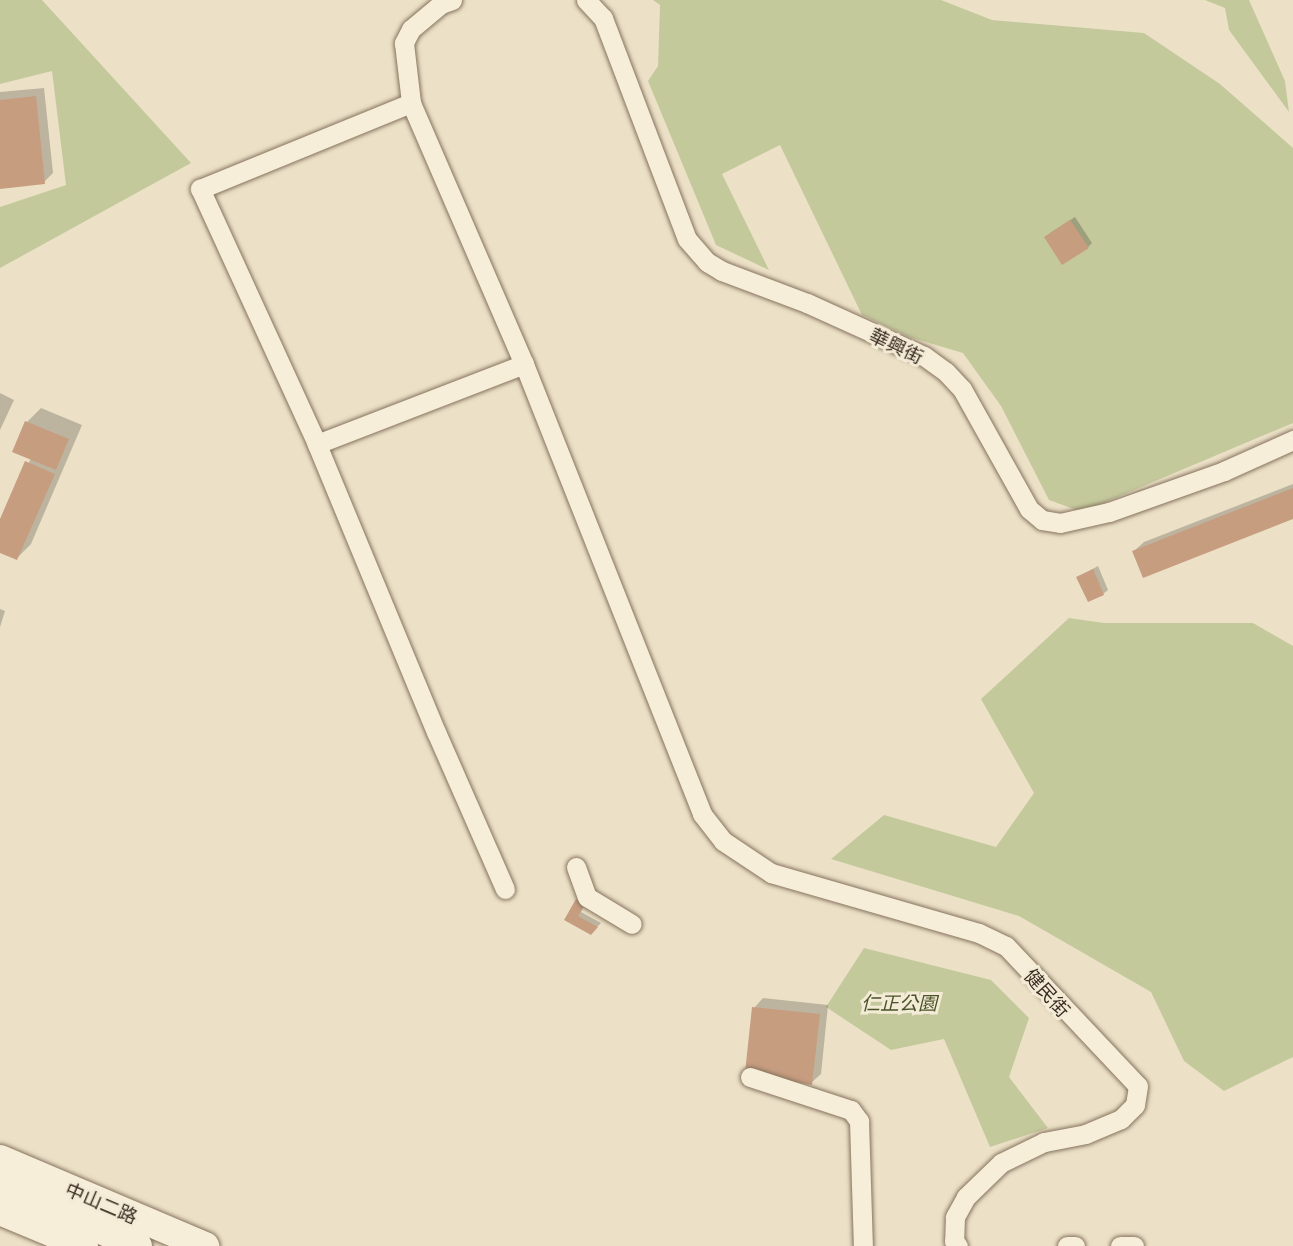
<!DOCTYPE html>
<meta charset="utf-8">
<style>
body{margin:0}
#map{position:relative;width:1293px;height:1246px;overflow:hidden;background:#ece1c7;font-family:Georgia,"Noto Sans TC",serif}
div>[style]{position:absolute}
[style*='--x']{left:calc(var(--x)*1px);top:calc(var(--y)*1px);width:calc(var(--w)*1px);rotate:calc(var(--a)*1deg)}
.green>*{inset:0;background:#c4c99c}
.shadow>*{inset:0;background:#0003}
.building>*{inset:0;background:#c79d80}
.roads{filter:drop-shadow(0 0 2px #86735e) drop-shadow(0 0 2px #86735e)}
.street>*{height:19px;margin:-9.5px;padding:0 9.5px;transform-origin:9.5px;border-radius:9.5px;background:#f7eeda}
.secondary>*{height:28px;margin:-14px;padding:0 14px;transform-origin:14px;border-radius:14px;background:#f7eeda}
span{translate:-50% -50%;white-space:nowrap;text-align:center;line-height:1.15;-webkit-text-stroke:6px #f4ebd7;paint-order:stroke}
.street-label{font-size:19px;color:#382c20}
.park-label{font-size:19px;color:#485328;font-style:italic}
</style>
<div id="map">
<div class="green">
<i style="clip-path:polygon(0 0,42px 0,191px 163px,0 268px,0 207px,66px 185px,52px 71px,0 84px)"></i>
<i style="clip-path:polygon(653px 0,941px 0,992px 20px,1144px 33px,1220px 84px,1293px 148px,1293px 423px,1082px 512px,1049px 500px,1001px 406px,963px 353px,909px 337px,862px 315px,780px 145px,722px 174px,769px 270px,716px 245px,648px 81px,658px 66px,660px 5px)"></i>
<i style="clip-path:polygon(1205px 0,1249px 0,1285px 81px,1289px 112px,1229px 30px,1225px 8px)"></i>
<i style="clip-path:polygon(1069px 618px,1104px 623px,1253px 623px,1293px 646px,1293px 1057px,1224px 1091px,1184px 1061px,1151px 992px,1019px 916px,831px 859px,884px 815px,996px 847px,1034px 793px,981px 699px)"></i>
<i style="clip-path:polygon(864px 948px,991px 980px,1029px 1018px,1009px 1077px,1048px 1128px,990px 1147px,944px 1039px,891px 1050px,826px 1007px)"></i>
</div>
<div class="shadow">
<i style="clip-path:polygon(44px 88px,53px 173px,44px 182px,0 187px,0 92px)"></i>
<i style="clip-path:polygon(1075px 217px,1092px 243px,1088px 247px,1050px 233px)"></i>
<i style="clip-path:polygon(0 393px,14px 400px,0 430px)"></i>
<i style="clip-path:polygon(41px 408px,82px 425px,31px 544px,17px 558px,0 551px,0 524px,31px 458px,27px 422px)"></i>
<i style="clip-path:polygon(1293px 484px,1293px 517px,1134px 551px,1144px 542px)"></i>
<i style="clip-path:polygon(1098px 566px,1108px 590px,1103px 594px,1078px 577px)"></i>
<i style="clip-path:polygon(0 609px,5px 611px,0 627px)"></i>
<i style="clip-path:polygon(581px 896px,588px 900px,581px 912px,601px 923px,591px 933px,567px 920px)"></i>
<i style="clip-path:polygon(763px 998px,828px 1005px,821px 1074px,811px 1083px,754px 1008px)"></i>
</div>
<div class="building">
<i style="clip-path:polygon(36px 96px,45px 184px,0 189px,0 100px)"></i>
<i style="clip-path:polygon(1070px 220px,1089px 248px,1062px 265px,1044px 237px)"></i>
<i style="clip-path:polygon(25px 421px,69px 439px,56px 470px,12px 452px)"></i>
<i style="clip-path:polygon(25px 461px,55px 474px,17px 560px,0 553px,0 519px)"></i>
<i style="clip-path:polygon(1293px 488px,1293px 519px,1143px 578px,1132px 551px)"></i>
<i style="clip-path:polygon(1093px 569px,1104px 595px,1088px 602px,1076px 577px)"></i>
<i style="clip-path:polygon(576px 899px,585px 904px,578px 916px,598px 927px,591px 935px,564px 920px)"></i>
<i style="clip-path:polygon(752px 1007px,820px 1014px,812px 1085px,745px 1073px)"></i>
</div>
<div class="roads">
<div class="street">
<i style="--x:452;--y:0;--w:12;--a:160"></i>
<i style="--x:441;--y:4;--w:39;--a:140"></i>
<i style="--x:411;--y:29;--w:16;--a:117"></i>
<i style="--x:404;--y:43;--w:60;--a:83.3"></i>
<i style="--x:411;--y:103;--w:284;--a:66.6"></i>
<i style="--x:524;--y:364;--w:484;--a:68.4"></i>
<i style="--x:702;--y:814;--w:34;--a:52"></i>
<i style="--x:723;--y:841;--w:58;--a:33.7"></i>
<i style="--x:771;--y:873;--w:216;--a:16.1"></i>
<i style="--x:979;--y:933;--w:30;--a:26"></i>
<i style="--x:1006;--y:946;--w:192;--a:46.7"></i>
<i style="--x:1138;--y:1086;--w:19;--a:99"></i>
<i style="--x:1135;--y:1105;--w:20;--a:135"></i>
<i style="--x:1121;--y:1119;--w:38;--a:157"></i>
<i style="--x:1086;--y:1134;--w:43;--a:169.2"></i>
<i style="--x:1044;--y:1142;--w:48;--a:154"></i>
<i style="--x:1001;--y:1163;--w:49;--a:135.8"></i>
<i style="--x:966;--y:1197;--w:23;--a:119"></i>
<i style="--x:955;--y:1217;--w:24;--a:92"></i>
<i style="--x:954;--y:1241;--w:6;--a:51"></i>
<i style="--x:586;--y:0;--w:25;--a:47"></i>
<i style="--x:603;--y:18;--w:236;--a:69.2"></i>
<i style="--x:687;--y:239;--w:30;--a:49"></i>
<i style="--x:707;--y:262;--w:17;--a:31"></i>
<i style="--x:722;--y:271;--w:91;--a:20.6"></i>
<i style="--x:807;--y:303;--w:128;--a:24.4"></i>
<i style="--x:924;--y:356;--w:27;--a:36"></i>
<i style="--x:946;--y:372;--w:23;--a:47"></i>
<i style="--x:962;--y:389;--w:137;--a:60.8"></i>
<i style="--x:1029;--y:509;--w:17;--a:40"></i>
<i style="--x:1042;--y:520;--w:18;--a:9"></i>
<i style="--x:1060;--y:523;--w:50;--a:-12.7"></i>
<i style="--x:1109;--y:512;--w:122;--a:-19.6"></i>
<i style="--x:1224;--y:471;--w:76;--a:-24.2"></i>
<i style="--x:317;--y:444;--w:281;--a:-114.6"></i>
<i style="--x:200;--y:189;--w:228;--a:-22.2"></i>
<i style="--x:576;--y:867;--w:32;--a:70"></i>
<i style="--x:587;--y:897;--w:52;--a:31"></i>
<i style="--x:505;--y:889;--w:171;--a:-113.7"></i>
<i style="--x:436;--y:732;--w:312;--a:-112.5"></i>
<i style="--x:317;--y:444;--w:222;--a:-21.1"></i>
<i style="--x:750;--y:1077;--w:106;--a:18.1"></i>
<i style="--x:851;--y:1110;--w:14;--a:54"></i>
<i style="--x:859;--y:1121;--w:125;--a:88.2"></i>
<i style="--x:1067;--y:1246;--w:8;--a:0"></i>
<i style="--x:1120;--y:1246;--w:14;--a:0"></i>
</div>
<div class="secondary">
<i style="--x:0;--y:1159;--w:223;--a:23"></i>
<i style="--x:0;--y:1187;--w:150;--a:23.1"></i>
<i style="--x:0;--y:1211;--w:91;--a:22.6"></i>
</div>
</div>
<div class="street-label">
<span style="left:897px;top:345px;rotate:26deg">華興街</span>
<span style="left:1048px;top:992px;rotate:48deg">健民街</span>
<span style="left:102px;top:1202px;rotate:23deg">中山二路</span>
</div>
<div class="park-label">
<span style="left:899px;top:1002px">仁正公園</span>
</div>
</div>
